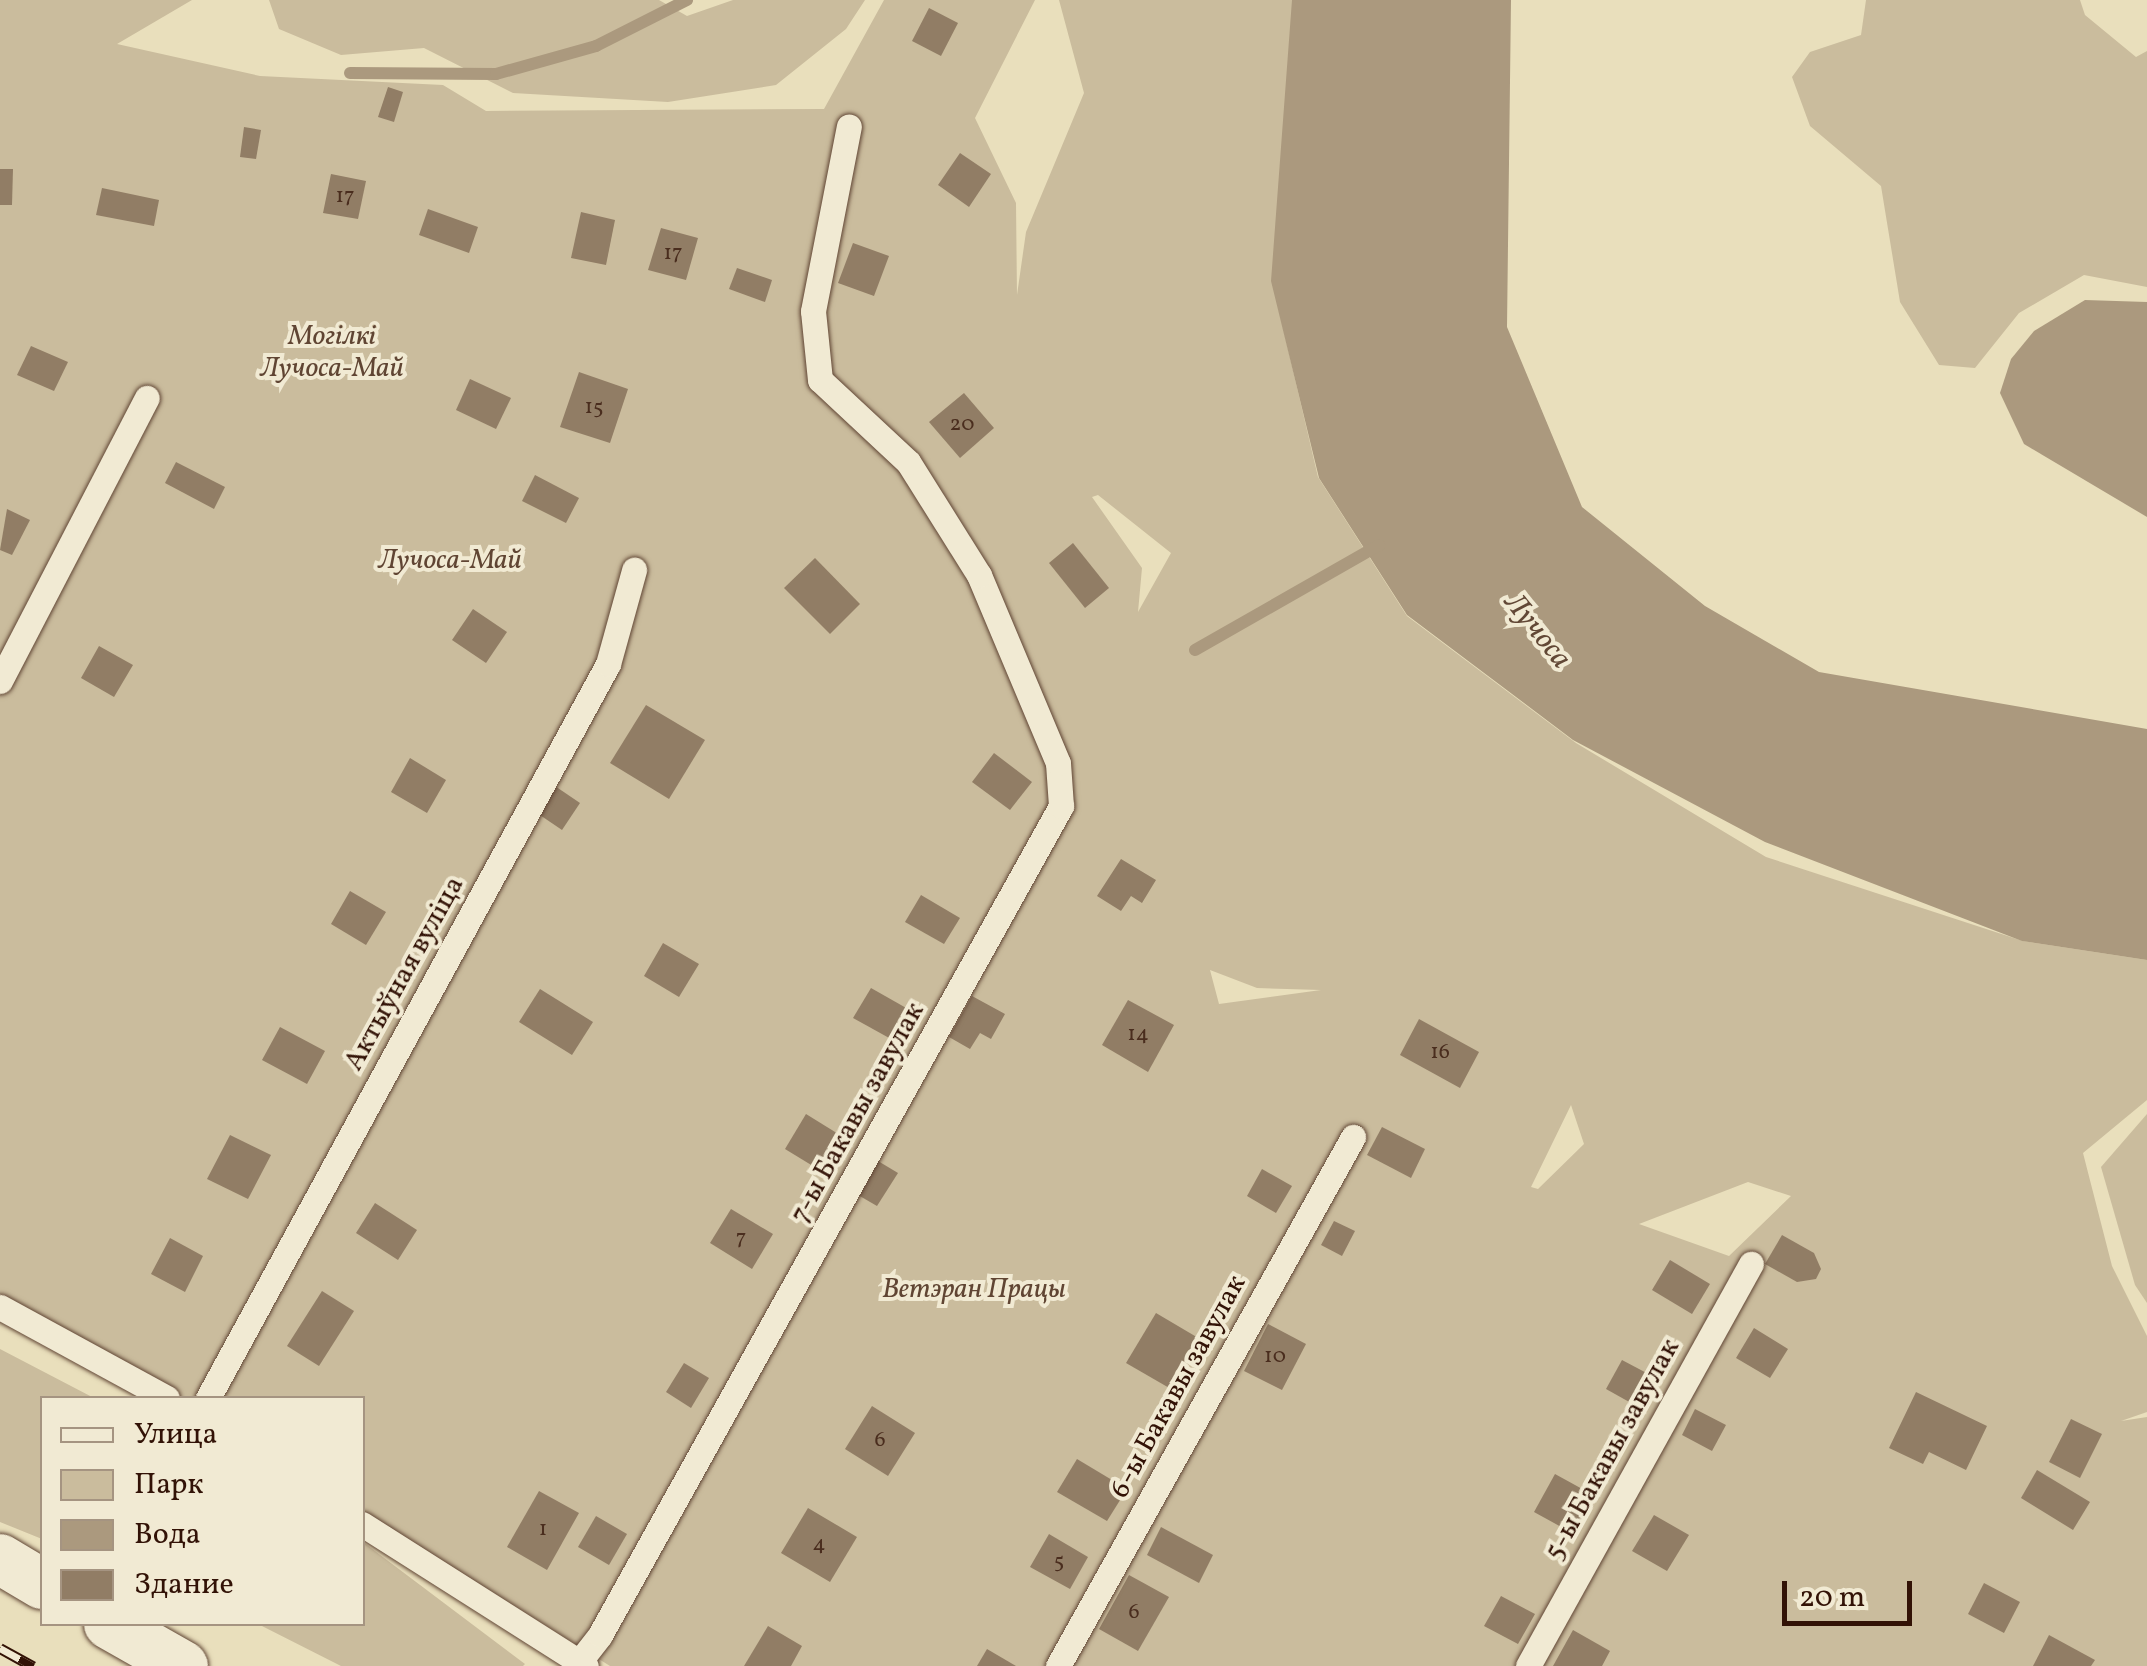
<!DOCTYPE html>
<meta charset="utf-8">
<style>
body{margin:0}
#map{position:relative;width:2147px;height:1666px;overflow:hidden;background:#e9dfbc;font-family:Vollkorn,serif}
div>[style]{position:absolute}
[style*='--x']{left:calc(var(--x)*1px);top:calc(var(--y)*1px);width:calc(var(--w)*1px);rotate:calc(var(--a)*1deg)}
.green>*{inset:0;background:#cabc9d}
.water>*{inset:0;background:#ab997e}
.stream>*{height:12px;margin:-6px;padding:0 6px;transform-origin:6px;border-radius:6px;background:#ab997e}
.building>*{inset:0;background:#917d65}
.roads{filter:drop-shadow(0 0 2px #604534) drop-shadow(0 0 2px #604534)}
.service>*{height:25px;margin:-12.5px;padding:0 12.5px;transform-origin:12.5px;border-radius:12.5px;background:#f1ead3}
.minor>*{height:50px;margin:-25px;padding:0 25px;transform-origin:25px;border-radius:25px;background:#f1ead3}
.rail>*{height:11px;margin-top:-5.5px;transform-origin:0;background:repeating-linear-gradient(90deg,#f1ead3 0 22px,#321206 0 44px);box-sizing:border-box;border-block:2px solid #321206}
span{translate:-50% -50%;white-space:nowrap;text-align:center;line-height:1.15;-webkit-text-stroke:8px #f1ead3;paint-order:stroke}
.number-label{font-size:22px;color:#4a2d1e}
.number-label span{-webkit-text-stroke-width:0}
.park-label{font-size:28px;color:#604533;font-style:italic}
.street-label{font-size:28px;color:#321206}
.water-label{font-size:30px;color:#624836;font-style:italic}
.legend{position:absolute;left:40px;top:1396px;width:325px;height:230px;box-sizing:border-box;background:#f1ead3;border:2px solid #a59481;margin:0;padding:12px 18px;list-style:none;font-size:30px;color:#321206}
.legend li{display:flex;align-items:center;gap:20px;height:50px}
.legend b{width:50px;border:2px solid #a59481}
.scale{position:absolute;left:1782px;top:1581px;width:130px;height:45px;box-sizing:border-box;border:5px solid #321206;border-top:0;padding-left:12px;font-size:30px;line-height:35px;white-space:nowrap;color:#321206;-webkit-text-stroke:8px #f1ead3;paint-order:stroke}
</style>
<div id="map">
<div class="green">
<i style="clip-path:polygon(evenodd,0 0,192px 0,117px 44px,260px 76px,443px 85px,486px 111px,824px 109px,884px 0,1035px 0,975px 118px,1016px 203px,1017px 295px,1026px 232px,1084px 93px,1059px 0,1293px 0,1272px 281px,1318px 477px,1407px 616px,1576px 743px,1766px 857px,2023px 941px,2147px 960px,2147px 1100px,2083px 1153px,2112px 1266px,2147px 1336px,2147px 1412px,2121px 1421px,2147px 1417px,2147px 1666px,610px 1666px,363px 1511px,362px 1398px,180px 1398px,0 1294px,0 0,1098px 495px,1171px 553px,1138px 612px,1142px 568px,1092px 497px,1098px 495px,0 0,1210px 970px,1257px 988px,1321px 990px,1219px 1004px,1210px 970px,0 0,1571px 1105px,1584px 1144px,1538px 1189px,1531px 1187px,1571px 1105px,0 0,1748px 1182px,1791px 1196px,1729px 1256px,1639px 1224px,1748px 1182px)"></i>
<i style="clip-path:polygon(269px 0,659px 0,687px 16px,733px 0,865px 0,846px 29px,776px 85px,668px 102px,513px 93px,424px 48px,341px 55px,279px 29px)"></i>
<i style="clip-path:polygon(1866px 0,2080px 0,2085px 15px,2136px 57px,2147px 51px,2147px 287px,2084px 275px,2019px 313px,1975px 368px,1939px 365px,1900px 302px,1881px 186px,1810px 126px,1792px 77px,1810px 52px,1861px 35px)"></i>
<i style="clip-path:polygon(2147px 1114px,2147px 1303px,2135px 1285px,2101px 1167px)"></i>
<i style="clip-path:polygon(0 1349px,94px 1398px,42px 1398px,42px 1539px,0 1522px)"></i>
<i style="clip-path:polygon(363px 1542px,525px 1664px,523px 1666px,341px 1666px,258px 1624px,362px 1624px)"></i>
</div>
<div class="water">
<i style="clip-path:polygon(1292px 0,1511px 0,1507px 327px,1582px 507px,1705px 606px,1819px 672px,2147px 729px,2147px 960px,2022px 941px,1765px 842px,1573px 740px,1407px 615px,1319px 478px,1271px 281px)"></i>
<i style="clip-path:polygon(2085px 300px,2147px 302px,2147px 517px,2024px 444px,2000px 393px,2011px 359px,2034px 331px)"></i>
</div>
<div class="stream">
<i style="--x:350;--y:73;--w:146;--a:0.4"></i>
<i style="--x:496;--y:74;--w:104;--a:-15.6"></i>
<i style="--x:596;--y:46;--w:102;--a:-26.8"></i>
<i style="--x:1195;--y:650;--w:212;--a:-29.7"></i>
</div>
<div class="building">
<i style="clip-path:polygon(929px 8px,958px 23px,941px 56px,912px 41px)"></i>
<i style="clip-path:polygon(388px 87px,403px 92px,394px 122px,378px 117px)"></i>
<i style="clip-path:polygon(244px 127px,261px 130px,256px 159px,240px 157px)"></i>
<i style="clip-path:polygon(960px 153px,991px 174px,969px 207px,938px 185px)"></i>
<i style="clip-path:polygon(0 169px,13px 169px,12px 205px,0 205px)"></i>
<i style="clip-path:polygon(331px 174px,366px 181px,358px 219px,323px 213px)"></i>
<i style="clip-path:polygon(102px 188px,159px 200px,154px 226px,96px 215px)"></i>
<i style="clip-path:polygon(428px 209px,478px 227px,469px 253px,419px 235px)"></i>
<i style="clip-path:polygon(581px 212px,615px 220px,606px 265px,571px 258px)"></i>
<i style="clip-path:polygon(661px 228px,698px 238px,686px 280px,648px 270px)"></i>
<i style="clip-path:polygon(853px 243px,889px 256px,874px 296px,838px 283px)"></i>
<i style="clip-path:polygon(737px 268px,772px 280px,765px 302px,729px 289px)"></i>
<i style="clip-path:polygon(31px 346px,68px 362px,54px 391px,17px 375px)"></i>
<i style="clip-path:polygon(579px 372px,628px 389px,610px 443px,560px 427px)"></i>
<i style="clip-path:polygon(470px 379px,511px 398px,496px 429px,456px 410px)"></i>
<i style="clip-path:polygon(964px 393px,994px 428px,960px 458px,929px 422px)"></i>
<i style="clip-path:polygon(176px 462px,225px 487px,214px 509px,165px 483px)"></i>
<i style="clip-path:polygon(535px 475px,579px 498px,566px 523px,522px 501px)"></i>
<i style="clip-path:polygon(7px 509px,30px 520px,12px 555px,0 550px)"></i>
<i style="clip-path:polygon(1073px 543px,1109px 588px,1085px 608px,1049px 563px)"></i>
<i style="clip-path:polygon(815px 558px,860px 604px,830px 634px,784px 588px)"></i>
<i style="clip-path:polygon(473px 609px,507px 632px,486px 663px,452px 640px)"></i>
<i style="clip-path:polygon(99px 646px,133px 665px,114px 697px,81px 678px)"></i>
<i style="clip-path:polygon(646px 705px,705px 740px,669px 799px,610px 763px)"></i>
<i style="clip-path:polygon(994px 753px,1032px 782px,1010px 810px,972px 782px)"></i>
<i style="clip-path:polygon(410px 758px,446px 780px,427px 813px,391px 792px)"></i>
<i style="clip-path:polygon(552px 784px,580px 803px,562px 830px,534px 811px)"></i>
<i style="clip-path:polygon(1121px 859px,1156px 880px,1142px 903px,1131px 896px,1121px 911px,1097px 896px)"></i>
<i style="clip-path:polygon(350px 891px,386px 912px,366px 945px,331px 924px)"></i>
<i style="clip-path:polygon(921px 895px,960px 918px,944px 944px,905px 922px)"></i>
<i style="clip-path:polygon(663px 943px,699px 964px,679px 997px,644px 976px)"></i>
<i style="clip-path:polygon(871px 988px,908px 1009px,891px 1039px,853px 1018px)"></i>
<i style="clip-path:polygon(540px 989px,593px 1022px,572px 1055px,519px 1022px)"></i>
<i style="clip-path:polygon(972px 996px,1005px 1014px,991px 1039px,980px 1033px,970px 1049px,949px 1037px)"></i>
<i style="clip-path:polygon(1128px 1000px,1174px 1025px,1148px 1072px,1102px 1045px)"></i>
<i style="clip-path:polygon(1419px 1019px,1479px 1052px,1460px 1088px,1400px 1055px)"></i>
<i style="clip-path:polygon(280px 1027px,325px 1051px,307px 1084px,262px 1060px)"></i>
<i style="clip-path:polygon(806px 1114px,848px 1140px,826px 1174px,785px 1149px)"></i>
<i style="clip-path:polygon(1382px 1127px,1425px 1149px,1411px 1178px,1367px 1155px)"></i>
<i style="clip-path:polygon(230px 1135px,271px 1155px,248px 1199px,207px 1179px)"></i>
<i style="clip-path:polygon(878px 1161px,898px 1173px,877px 1206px,858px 1195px)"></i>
<i style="clip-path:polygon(1262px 1169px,1292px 1186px,1276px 1213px,1247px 1196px)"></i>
<i style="clip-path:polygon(375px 1203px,417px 1230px,398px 1260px,356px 1233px)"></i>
<i style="clip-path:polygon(731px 1209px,773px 1234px,752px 1269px,710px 1243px)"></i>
<i style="clip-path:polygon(1334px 1221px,1355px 1231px,1342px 1256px,1321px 1245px)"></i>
<i style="clip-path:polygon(1782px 1235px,1814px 1253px,1821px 1269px,1816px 1279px,1797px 1282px,1765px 1264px)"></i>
<i style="clip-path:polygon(170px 1238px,203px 1256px,185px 1292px,151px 1274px)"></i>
<i style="clip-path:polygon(1670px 1260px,1710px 1284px,1692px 1314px,1652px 1290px)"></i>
<i style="clip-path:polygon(322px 1291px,354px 1311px,319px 1366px,287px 1346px)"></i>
<i style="clip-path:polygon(1156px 1313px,1200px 1339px,1171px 1389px,1126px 1363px)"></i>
<i style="clip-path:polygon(1268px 1324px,1306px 1344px,1282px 1390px,1244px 1371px)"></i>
<i style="clip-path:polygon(1754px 1328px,1788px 1349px,1770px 1378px,1736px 1358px)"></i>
<i style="clip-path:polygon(1622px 1360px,1656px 1378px,1640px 1408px,1606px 1389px)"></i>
<i style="clip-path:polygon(684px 1363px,709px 1378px,691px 1408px,666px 1392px)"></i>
<i style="clip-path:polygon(1916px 1392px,1987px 1426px,1966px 1470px,1929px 1452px,1923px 1464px,1889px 1448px)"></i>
<i style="clip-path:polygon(872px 1406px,915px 1433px,888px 1476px,845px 1449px)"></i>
<i style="clip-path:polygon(1695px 1409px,1726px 1425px,1712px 1451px,1682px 1435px)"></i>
<i style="clip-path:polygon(2071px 1419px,2102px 1434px,2080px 1478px,2049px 1462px)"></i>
<i style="clip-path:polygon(1077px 1459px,1127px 1489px,1107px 1521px,1057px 1492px)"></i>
<i style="clip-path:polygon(2037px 1470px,2090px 1502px,2073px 1530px,2021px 1498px)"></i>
<i style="clip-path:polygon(1555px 1474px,1595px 1496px,1574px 1534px,1534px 1512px)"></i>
<i style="clip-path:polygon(539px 1491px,579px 1513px,547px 1570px,507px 1547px)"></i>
<i style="clip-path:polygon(808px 1508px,857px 1537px,830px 1582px,781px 1553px)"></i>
<i style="clip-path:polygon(1654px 1515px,1689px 1535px,1667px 1571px,1632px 1551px)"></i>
<i style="clip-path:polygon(596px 1516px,627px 1534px,609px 1565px,578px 1547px)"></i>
<i style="clip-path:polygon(1161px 1527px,1213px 1555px,1199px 1583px,1147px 1555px)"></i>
<i style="clip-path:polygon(1049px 1534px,1088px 1557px,1070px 1589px,1030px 1567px)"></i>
<i style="clip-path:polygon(1129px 1575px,1169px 1597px,1138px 1651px,1099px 1629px)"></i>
<i style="clip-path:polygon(1984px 1583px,2020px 1602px,2004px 1633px,1968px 1614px)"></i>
<i style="clip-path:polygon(1501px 1596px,1535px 1614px,1518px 1644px,1484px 1626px)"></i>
<i style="clip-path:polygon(768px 1626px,802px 1646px,791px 1666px,744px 1666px)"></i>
<i style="clip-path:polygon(1573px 1630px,1610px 1651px,1602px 1666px,1553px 1666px)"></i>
<i style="clip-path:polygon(2049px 1635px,2095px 1660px,2091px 1666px,2033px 1666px)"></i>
<i style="clip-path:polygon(987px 1649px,1016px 1666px,977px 1666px)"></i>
</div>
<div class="roads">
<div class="service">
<i style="--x:0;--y:681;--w:319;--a:-62.6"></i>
<i style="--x:0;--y:1307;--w:190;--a:28.6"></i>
<i style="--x:208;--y:1398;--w:836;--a:-61.41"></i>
<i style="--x:608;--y:664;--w:98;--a:-74.5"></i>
<i style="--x:362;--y:1524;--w:265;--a:32.4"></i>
<i style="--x:576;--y:1666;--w:39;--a:-52"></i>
<i style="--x:600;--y:1635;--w:949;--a:-60.92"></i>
<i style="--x:1061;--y:806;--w:43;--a:-94"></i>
<i style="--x:1058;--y:763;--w:204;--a:-112.8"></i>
<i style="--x:979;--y:575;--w:133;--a:-122.1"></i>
<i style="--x:908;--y:462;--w:120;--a:-137"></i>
<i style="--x:820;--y:380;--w:69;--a:-95.8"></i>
<i style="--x:813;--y:311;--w:188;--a:-79"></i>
<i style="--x:1058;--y:1666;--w:606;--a:-60.85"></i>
<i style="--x:1528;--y:1666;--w:460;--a:-61"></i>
</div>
<div class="minor">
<i style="--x:0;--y:1559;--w:49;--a:30.8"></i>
<i style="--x:109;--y:1624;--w:85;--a:29.6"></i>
</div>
</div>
<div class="rail">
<i style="--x:0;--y:1648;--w:38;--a:29"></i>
</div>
<div class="number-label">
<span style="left:345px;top:197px">17</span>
<span style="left:673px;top:254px">17</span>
<span style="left:594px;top:408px">15</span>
<span style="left:962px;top:425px">20</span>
<span style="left:1138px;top:1035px">14</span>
<span style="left:1440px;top:1053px">16</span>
<span style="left:741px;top:1239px">7</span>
<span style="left:1275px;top:1357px">10</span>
<span style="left:880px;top:1441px">6</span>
<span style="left:543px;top:1530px">1</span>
<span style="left:819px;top:1545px">4</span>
<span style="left:1059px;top:1562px">5</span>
<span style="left:1134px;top:1613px">6</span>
</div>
<div class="park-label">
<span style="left:332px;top:353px">Могілкі<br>Лучоса-Май</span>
<span style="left:450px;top:561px">Лучоса-Май</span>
<span style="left:974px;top:1290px">Ветэран Працы</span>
</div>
<div class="street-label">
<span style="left:405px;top:974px;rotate:-61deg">Актыўная вуліца</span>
<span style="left:858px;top:1113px;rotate:-61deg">7-ы Бакавы завулак</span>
<span style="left:1179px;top:1387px;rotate:-61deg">6-ы Бакавы завулак</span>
<span style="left:1613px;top:1450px;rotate:-61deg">5-ы Бакавы завулак</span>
</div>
<div class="water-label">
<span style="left:1537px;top:631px;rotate:51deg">Лучоса</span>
</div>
<ul class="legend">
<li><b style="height:12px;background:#f1ead3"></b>Улица</li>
<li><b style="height:28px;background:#cabc9d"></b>Парк</li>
<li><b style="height:28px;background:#ab997e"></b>Вода</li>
<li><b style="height:28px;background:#917d65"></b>Здание</li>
</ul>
<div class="scale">20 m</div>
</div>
